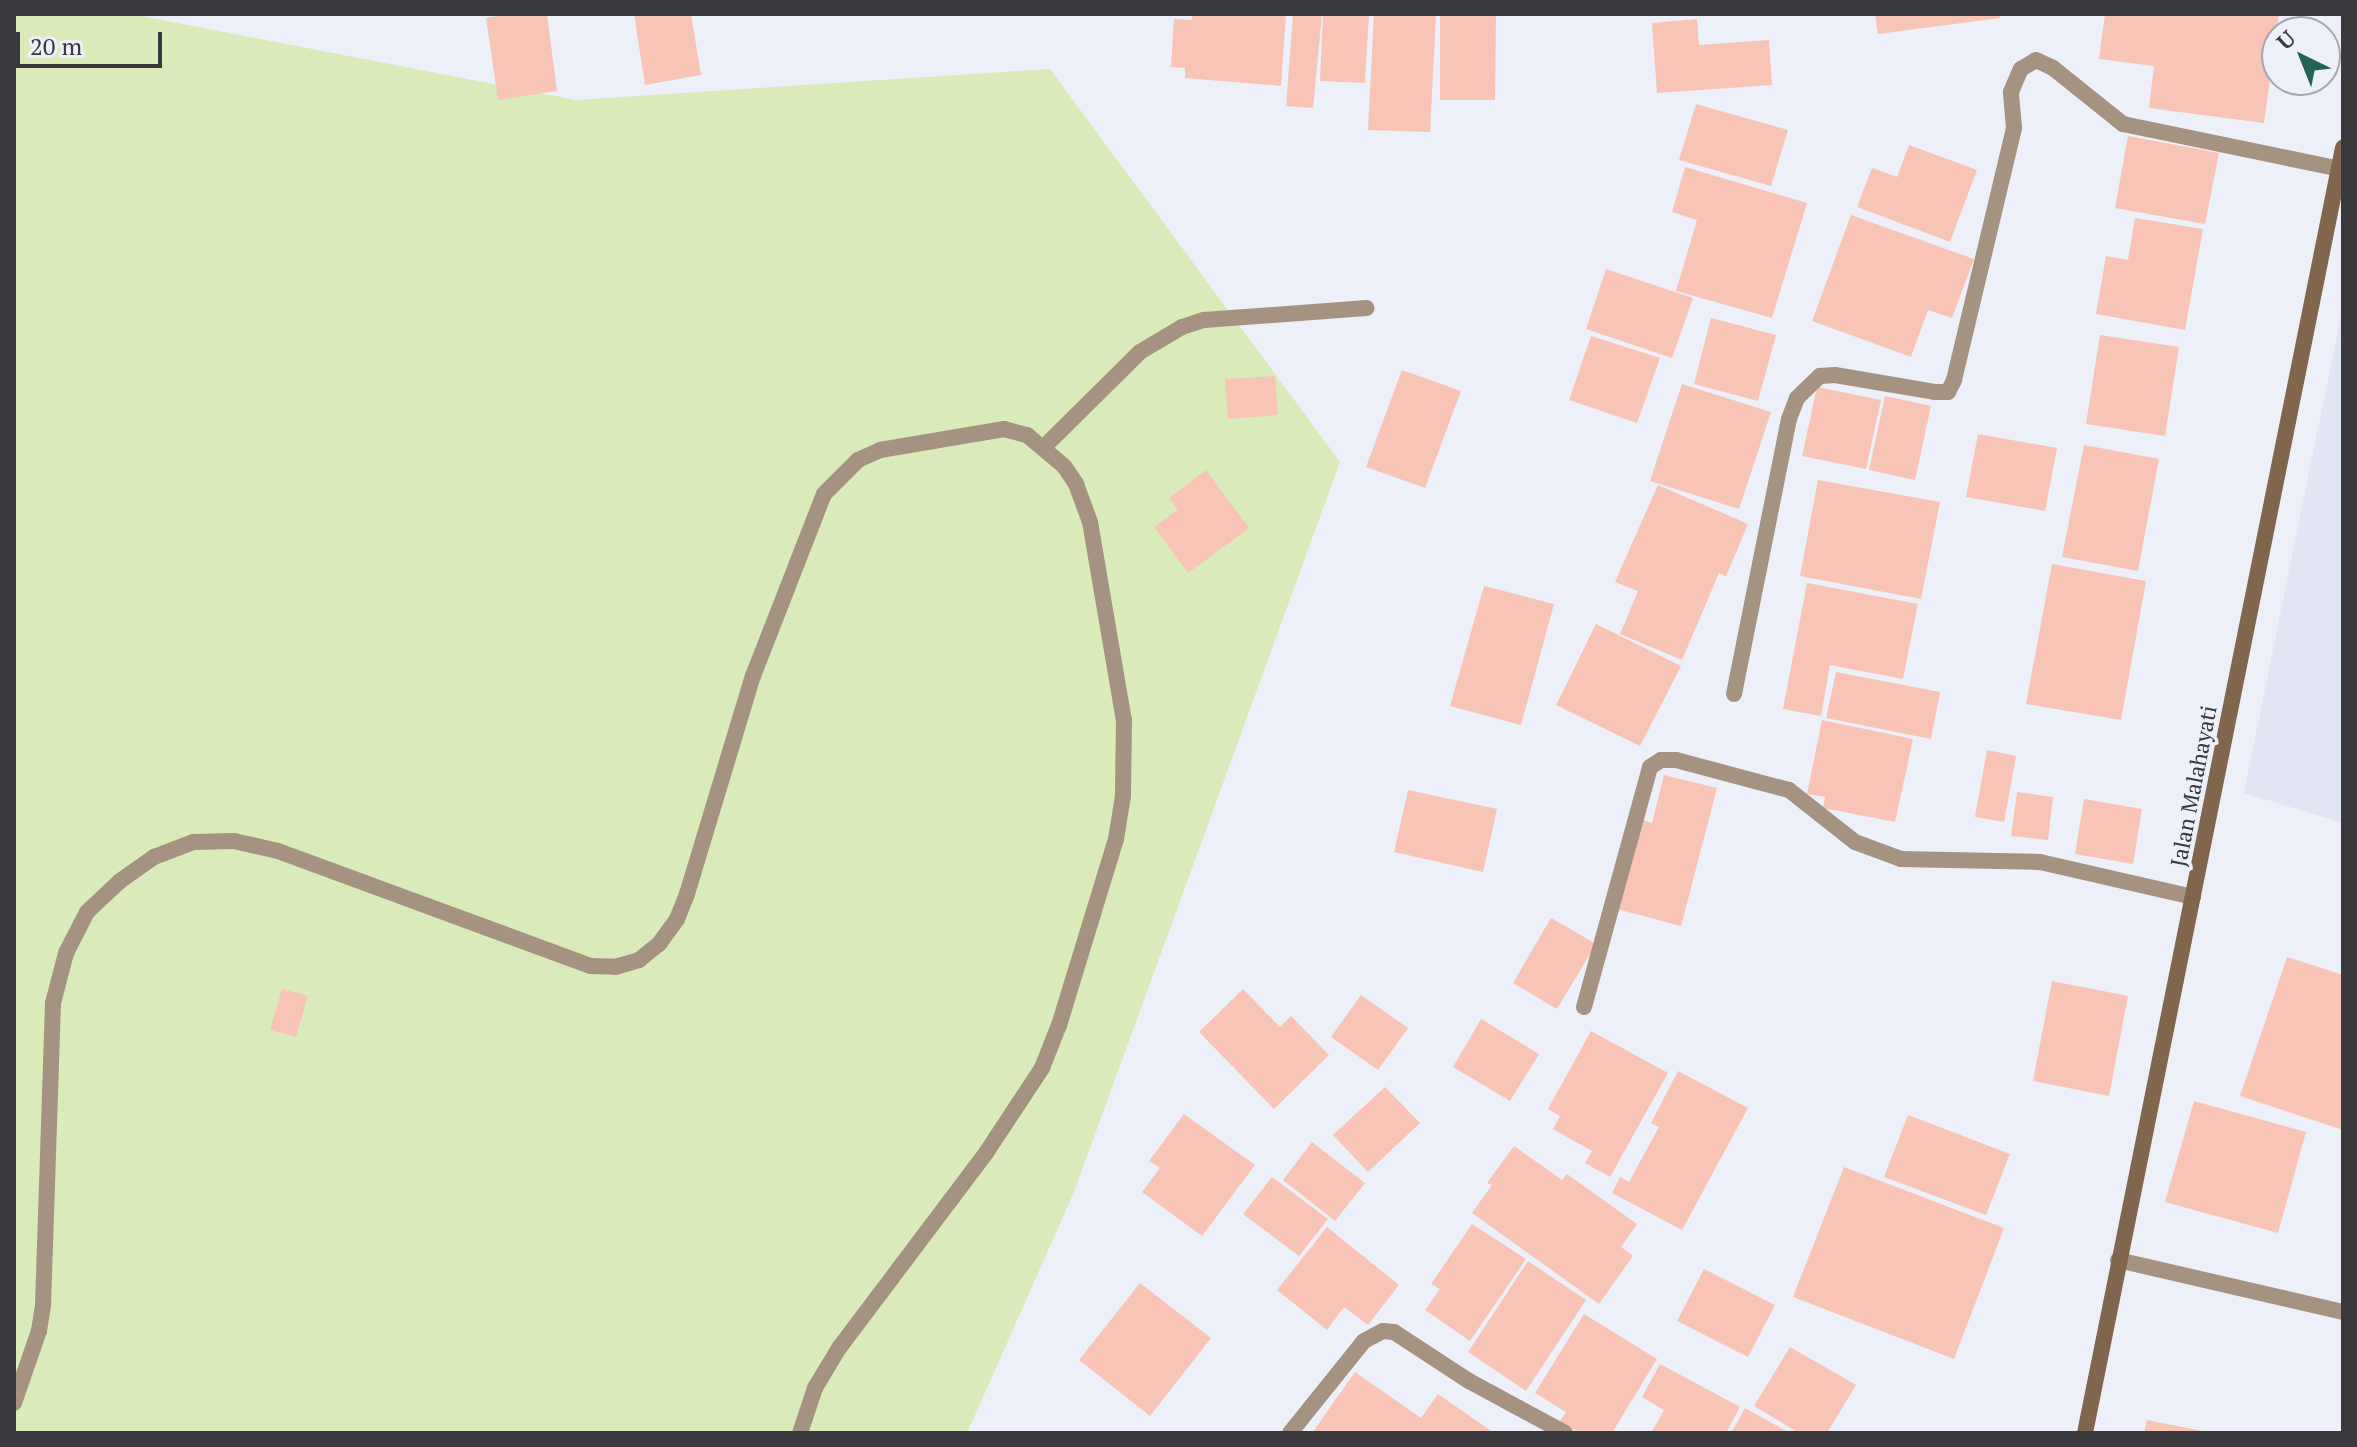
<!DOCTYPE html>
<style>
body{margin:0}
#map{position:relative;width:2357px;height:1447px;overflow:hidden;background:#edf0f8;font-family:"PT Serif",serif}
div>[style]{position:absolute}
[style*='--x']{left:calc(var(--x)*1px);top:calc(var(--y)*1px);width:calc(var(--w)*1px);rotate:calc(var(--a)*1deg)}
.built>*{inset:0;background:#e1e5f4}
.green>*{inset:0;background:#daeab8}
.building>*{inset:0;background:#f7c4b6}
.service>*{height:16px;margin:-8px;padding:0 8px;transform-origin:8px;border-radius:8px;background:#a69281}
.minor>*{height:16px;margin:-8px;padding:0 8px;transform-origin:8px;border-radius:8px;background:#a69281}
.secondary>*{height:16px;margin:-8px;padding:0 8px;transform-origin:8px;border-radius:8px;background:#81654c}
span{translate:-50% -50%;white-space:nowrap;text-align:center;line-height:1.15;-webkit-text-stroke:7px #edf0f8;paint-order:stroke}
.street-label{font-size:22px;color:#39393d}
.frame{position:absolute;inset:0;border:16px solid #39393d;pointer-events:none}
.north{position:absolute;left:2261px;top:16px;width:80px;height:80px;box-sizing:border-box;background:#edf0f8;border:2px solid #a5a7ad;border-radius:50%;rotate:317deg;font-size:22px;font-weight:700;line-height:32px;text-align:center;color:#39393d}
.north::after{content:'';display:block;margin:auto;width:28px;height:36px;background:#226453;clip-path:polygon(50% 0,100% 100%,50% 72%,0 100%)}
.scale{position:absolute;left:16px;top:32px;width:146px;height:36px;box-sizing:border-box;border:4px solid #39393d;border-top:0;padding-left:10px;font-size:24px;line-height:28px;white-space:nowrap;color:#39393d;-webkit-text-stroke:6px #edf0f8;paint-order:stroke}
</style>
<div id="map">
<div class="built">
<i style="clip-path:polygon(2343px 305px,2343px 823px,2244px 793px)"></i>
</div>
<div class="green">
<i style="clip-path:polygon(14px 14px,131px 14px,576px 100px,1050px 69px,1340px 462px,1074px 1192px,967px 1433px,14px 1433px)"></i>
</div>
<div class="building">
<i style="clip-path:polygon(512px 14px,547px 14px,557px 91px,498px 100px,486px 18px)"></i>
<i style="clip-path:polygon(634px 14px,691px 14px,701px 75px,645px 85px)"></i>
<i style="clip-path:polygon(1192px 14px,1286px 14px,1281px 86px,1185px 78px,1185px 68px,1171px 67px,1174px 19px,1192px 20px)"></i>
<i style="clip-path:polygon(1293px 14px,1322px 14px,1313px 108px,1286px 106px)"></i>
<i style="clip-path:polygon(1323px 14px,1369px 14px,1365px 83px,1320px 81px)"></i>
<i style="clip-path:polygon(1374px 14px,1436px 14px,1430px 132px,1368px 130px)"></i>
<i style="clip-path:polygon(1440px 14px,1496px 14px,1495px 100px,1440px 100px)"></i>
<i style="clip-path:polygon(1875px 14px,1999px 14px,2000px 18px,1878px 34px)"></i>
<i style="clip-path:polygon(2105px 14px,2279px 14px,2264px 123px,2149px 108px,2154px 66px,2099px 59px)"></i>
<i style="clip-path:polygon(1697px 19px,1699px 45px,1769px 40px,1772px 85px,1657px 93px,1652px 23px)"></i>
<i style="clip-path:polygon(1696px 104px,1788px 130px,1771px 186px,1679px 160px)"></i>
<i style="clip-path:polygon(2128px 136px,2219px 153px,2205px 224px,2115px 208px)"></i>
<i style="clip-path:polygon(1909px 145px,1977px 170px,1950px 242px,1857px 207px,1872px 168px,1897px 177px)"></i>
<i style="clip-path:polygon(1685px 167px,1807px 203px,1772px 318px,1676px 291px,1697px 220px,1672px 212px)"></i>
<i style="clip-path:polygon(1851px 215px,1974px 259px,1952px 318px,1928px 310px,1911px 357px,1812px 321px)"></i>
<i style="clip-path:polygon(2135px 218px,2203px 229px,2185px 330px,2096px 314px,2106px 256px,2128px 260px)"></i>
<i style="clip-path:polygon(1606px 269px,1693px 298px,1672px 358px,1586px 329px)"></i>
<i style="clip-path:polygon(1711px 318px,1776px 335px,1758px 401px,1694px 384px)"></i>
<i style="clip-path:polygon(2100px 335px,2179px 347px,2165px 436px,2086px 424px)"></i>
<i style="clip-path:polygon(1591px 336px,1660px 358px,1637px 423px,1569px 400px)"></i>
<i style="clip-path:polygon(1402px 370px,1461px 391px,1425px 488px,1366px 467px)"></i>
<i style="clip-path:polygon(1275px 376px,1278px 415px,1228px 419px,1225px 379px)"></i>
<i style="clip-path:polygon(1682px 384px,1771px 412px,1739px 509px,1650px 481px)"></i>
<i style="clip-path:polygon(1817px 387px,1881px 400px,1866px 469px,1802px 456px)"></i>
<i style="clip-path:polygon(1885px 396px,1931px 406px,1915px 480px,1869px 470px)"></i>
<i style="clip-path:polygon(1978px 434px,2057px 448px,2045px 511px,1966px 497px)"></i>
<i style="clip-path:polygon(2084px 445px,2159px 459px,2138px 571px,2062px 557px)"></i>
<i style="clip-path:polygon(1206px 470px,1249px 528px,1188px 573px,1154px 527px,1178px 510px,1169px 498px)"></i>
<i style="clip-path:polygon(1818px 480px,1940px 502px,1921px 599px,1800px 576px)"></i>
<i style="clip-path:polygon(1658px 485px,1748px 524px,1726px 576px,1719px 573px,1682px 660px,1620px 634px,1638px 591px,1615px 582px)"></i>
<i style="clip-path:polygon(2052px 564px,2146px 581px,2121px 720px,2026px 704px)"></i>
<i style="clip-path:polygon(1807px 583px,1918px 604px,1903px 679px,1830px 665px,1821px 716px,1783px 709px)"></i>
<i style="clip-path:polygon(1484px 586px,1554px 604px,1521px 725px,1450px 706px)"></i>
<i style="clip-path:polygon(1596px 624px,1681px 666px,1640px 746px,1556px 705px)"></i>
<i style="clip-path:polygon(1836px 672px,1940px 692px,1931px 739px,1826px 718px)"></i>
<i style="clip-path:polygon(1822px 720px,1913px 739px,1895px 822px,1823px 808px,1825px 797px,1807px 794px)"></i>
<i style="clip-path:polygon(1987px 750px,2016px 756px,2004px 822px,1975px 817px)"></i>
<i style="clip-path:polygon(1664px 775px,1717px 788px,1681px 926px,1617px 909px,1640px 819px,1652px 823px)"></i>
<i style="clip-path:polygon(1408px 790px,1497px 809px,1483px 872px,1394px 852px)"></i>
<i style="clip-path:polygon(2017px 792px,2053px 797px,2048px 840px,2011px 836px)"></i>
<i style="clip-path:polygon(2084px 799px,2142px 809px,2133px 864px,2075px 854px)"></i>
<i style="clip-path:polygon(1551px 918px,1596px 944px,1557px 1009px,1513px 983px)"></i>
<i style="clip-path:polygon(2287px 957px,2343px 975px,2343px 1130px,2240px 1096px)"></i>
<i style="clip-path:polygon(2052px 981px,2128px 996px,2109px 1096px,2033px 1081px)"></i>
<i style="clip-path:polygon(282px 989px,308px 996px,296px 1037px,270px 1030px)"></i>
<i style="clip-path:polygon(1243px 989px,1280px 1027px,1291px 1016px,1329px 1055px,1274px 1109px,1199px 1032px)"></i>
<i style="clip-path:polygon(1361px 995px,1408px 1028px,1378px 1070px,1331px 1037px)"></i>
<i style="clip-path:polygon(1481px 1019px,1539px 1054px,1510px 1101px,1453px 1067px)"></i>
<i style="clip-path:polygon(1591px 1031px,1668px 1073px,1610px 1177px,1585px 1163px,1592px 1151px,1553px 1129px,1560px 1116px,1548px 1109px)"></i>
<i style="clip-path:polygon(1678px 1071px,1748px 1108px,1682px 1230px,1612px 1193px,1620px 1177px,1629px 1182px,1659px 1127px,1651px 1123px)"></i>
<i style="clip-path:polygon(1385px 1087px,1420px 1123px,1368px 1172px,1333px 1135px)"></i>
<i style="clip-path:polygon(2194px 1101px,2306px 1132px,2278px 1233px,2165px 1202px)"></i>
<i style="clip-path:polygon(1184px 1114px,1255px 1165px,1202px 1236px,1142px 1192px,1160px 1168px,1149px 1161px)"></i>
<i style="clip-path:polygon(1908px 1115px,2010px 1154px,1986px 1215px,1884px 1177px)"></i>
<i style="clip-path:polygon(1312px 1142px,1365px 1183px,1335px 1221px,1283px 1180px)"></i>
<i style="clip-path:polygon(1514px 1146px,1562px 1180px,1567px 1174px,1637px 1224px,1621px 1247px,1633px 1256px,1599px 1304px,1472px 1213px,1492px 1185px,1487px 1183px)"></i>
<i style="clip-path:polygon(1844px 1167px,2004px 1228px,1954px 1359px,1793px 1297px)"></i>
<i style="clip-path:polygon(1272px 1177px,1328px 1219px,1299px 1256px,1243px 1214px)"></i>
<i style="clip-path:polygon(1472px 1224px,1526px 1259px,1470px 1341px,1425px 1310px,1440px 1289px,1431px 1284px)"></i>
<i style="clip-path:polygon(1327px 1227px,1399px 1285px,1368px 1325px,1344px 1307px,1327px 1330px,1277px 1290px)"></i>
<i style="clip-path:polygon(1528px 1261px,1586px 1300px,1526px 1391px,1468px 1352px)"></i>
<i style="clip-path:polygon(1704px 1269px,1775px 1305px,1748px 1357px,1677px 1321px)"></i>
<i style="clip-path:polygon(1140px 1283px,1211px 1338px,1150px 1416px,1079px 1360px)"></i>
<i style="clip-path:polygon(1584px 1314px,1657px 1359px,1612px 1433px,1580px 1433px,1560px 1421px,1566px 1412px,1535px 1393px)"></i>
<i style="clip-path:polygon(1790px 1347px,1856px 1385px,1827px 1433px,1799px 1433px,1754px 1406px)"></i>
<i style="clip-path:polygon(1660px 1364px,1740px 1407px,1726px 1433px,1651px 1433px,1664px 1410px,1642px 1397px)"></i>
<i style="clip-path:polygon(1355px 1372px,1421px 1418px,1438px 1394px,1494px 1433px,1312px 1433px)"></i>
<i style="clip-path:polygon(1745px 1408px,1790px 1433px,1731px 1433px)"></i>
<i style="clip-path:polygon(2147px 1420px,2208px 1432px,2208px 1433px,2144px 1433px)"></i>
</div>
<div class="service">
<i style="--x:2118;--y:1260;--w:231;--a:13"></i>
</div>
<div class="minor">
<i style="--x:1044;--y:447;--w:135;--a:-44.7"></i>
<i style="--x:1140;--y:352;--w:49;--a:-30.8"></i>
<i style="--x:1182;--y:327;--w:23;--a:-18"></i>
<i style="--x:1204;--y:320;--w:163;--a:-4.2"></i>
<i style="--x:1734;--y:694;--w:280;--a:-78.7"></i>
<i style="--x:1789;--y:419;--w:22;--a:-69"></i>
<i style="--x:1797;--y:398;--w:32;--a:-44"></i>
<i style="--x:1820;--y:376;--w:15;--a:-4"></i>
<i style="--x:1835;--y:375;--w:101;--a:9.6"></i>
<i style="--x:1935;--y:392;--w:13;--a:0"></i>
<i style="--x:1948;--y:392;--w:13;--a:-63"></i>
<i style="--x:1954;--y:380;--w:259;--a:-76.6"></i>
<i style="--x:2014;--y:128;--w:36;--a:-95"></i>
<i style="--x:2011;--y:92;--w:25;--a:-67"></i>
<i style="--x:2021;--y:69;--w:17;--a:-31"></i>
<i style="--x:2036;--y:60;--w:19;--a:25"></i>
<i style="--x:2053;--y:68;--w:90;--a:38.7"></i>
<i style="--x:2123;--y:124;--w:222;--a:11.7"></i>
<i style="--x:1584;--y:1007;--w:249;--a:-74.6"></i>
<i style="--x:1650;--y:767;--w:13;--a:-32"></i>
<i style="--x:1661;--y:760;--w:15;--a:0"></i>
<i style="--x:1676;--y:760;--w:117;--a:14.9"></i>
<i style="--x:1789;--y:790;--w:84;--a:38.2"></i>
<i style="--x:1855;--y:842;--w:49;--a:20.3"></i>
<i style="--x:1901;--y:859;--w:139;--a:1.2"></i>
<i style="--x:2040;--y:862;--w:157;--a:12.9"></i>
<i style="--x:14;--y:1403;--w:76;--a:-70.9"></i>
<i style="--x:39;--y:1331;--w:26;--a:-81"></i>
<i style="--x:43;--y:1305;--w:302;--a:-88.1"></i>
<i style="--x:53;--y:1003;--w:52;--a:-75.4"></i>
<i style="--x:66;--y:953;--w:46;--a:-62.9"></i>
<i style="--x:87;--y:912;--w:45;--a:-43.2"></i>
<i style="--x:120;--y:881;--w:42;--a:-35.2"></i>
<i style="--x:154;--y:857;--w:42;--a:-21"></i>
<i style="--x:193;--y:842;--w:41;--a:-1.4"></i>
<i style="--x:234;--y:841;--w:45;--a:12.8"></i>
<i style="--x:278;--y:851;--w:333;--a:20.2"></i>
<i style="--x:591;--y:966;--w:24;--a:2"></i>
<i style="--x:615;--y:967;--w:25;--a:-16"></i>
<i style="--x:639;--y:960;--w:26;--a:-39"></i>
<i style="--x:659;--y:944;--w:31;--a:-54"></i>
<i style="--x:677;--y:919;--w:27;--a:-68"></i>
<i style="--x:687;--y:894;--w:228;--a:-73.2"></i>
<i style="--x:753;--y:676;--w:195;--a:-68.7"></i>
<i style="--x:824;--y:494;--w:48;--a:-45"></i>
<i style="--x:858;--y:460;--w:24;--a:-24"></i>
<i style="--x:880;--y:450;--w:126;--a:-9.6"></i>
<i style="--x:1004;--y:429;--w:24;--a:15"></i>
<i style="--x:1027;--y:435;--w:48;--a:40"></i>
<i style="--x:1064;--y:466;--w:22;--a:56"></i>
<i style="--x:1076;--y:484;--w:40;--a:69.8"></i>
<i style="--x:1090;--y:522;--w:201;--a:80.3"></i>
<i style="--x:1124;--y:720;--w:76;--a:90.8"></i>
<i style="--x:1123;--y:796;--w:44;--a:99.2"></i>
<i style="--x:1116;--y:839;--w:195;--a:107"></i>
<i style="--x:1059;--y:1025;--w:46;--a:111.6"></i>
<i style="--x:1042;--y:1068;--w:102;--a:123.4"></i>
<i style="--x:986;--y:1153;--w:244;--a:127"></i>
<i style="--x:839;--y:1348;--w:47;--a:121"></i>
<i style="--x:815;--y:1388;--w:47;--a:108.4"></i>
<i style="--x:1290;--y:1433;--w:118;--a:-51.2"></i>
<i style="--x:1364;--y:1341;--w:21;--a:-28"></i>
<i style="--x:1383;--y:1331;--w:11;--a:5"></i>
<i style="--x:1394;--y:1332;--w:90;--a:33.2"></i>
<i style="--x:1469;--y:1381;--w:109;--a:28.4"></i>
</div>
<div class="secondary">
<i style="--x:2085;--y:1433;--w:1311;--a:-78.65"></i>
</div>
<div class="street-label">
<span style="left:2193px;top:786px;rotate:-79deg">Jalan Malahayati</span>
</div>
<div class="frame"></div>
<div class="north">U</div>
<div class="scale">20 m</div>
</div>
